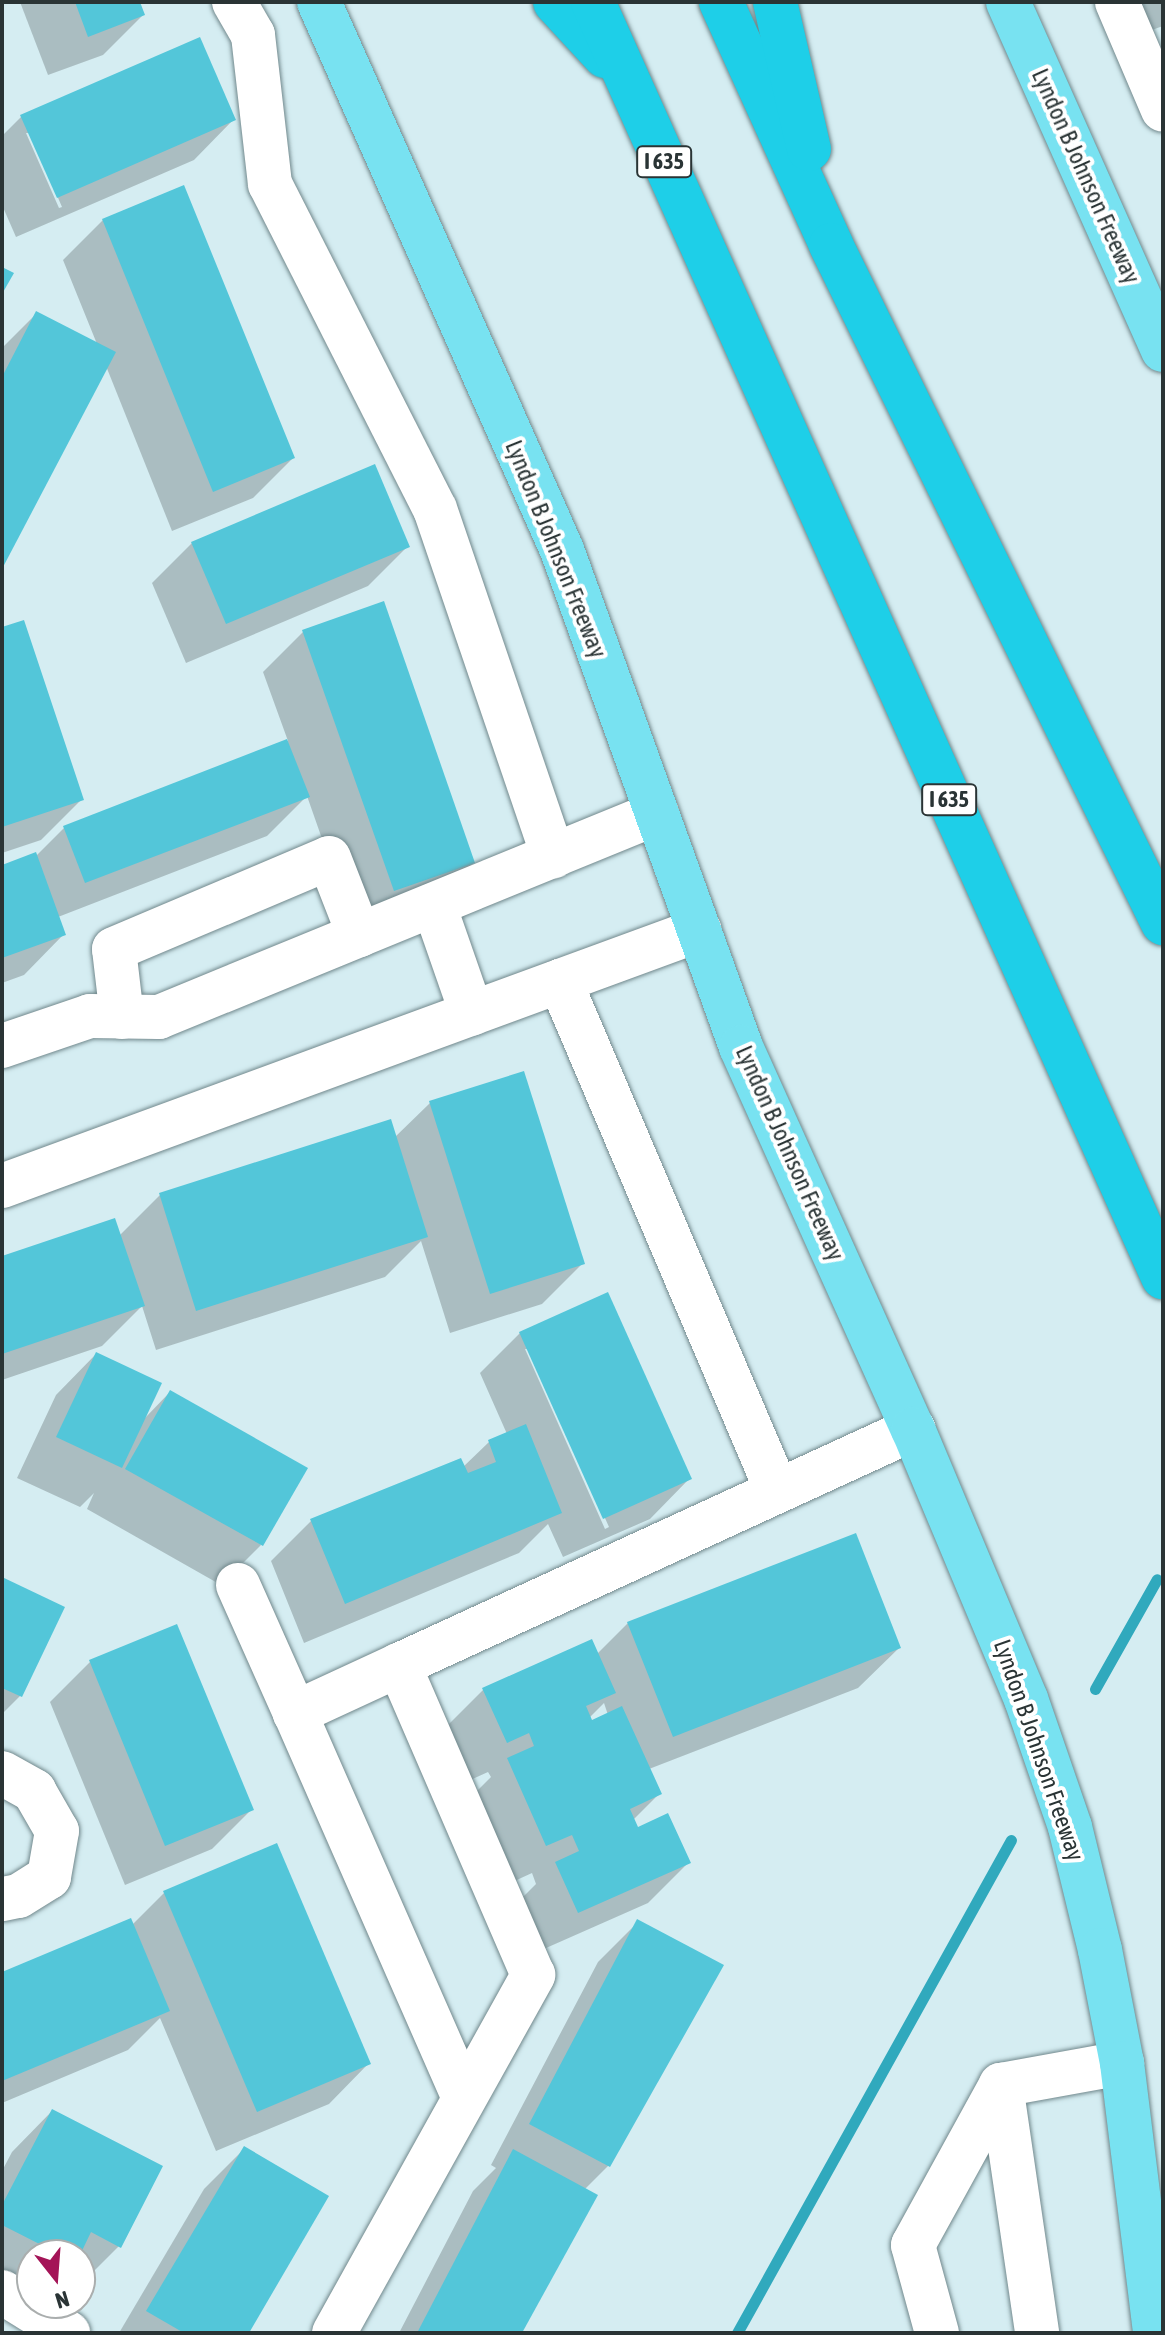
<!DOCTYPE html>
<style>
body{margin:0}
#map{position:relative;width:1165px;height:2335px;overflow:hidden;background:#d5edf2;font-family:"Asap Condensed",sans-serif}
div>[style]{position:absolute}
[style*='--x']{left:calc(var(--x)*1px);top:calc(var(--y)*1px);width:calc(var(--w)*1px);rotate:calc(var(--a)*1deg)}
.shadow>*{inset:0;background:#0003}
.stream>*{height:11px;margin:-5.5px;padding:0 5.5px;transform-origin:5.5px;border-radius:5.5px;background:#30a9bd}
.building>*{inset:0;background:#53c6d9}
.roads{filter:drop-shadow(0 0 2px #71888c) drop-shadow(0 0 2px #71888c)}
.minor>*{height:44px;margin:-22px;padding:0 22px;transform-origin:22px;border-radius:22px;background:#fff}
.major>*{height:44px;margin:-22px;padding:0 22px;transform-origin:22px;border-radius:22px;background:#78e2f1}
.highway>*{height:44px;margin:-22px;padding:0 22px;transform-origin:22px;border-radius:22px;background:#1ecfe8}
span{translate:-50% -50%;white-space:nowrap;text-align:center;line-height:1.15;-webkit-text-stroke:8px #fff;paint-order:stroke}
.shield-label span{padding:2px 6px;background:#fff;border:2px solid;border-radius:6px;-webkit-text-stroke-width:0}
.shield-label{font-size:22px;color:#2a3435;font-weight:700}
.street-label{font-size:24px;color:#2a3435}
.frame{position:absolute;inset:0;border:4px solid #2a3435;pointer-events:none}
.north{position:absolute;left:16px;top:2239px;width:80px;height:80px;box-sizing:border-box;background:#fff;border:2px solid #aaaeae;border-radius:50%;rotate:163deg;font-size:22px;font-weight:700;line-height:32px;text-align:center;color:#2a3435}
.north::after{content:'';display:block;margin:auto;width:28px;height:36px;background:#a41457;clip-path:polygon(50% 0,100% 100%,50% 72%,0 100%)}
</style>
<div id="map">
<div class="shadow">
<i style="clip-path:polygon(20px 2px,138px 2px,143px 15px,103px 55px,48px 75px)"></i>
<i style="clip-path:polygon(1113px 2px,1163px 2px,1163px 26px,1127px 39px)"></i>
<i style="clip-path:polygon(evenodd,21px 117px,234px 119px,194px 160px,16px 237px,2px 205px,2px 136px,21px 117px,26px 133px,30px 133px,62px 207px,59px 208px,26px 133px)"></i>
<i style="clip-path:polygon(103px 220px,293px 458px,253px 498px,172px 531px,106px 366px,2px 565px,2px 348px,37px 313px,97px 344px,63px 260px)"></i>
<i style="clip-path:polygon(192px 543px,408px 546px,368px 586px,186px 663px,152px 583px)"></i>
<i style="clip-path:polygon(2px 629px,81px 800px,41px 840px,2px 853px)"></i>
<i style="clip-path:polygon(304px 631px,473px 863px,432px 903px,354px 930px,307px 796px,267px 836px,58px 917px,64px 934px,24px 975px,2px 983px,2px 867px,36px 856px,65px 827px,288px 741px,263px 672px)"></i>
<i style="clip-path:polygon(430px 1103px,582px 1264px,542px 1304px,450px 1333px,421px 1241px,385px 1277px,156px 1350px,142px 1306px,102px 1346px,2px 1380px,2px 1259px,119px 1236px,160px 1195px,394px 1138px)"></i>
<i style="clip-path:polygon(evenodd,520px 1333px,690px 1478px,650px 1519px,563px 1557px,548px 1524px,519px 1553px,304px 1643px,271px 1561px,311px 1521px,463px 1467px,489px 1442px,507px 1434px,480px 1373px,520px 1333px,525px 1349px,529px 1349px,609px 1527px,605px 1529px,525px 1349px)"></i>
<i style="clip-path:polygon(96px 1354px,144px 1419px,170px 1392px,261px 1545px,221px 1585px,87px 1509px,94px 1493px,80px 1507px,17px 1478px,56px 1395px)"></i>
<i style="clip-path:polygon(2px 1579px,20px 1696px,2px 1714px)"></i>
<i style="clip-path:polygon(evenodd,628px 1623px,899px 1648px,858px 1688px,649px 1769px,660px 1793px,633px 1820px,637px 1829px,688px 1863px,648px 1903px,537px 1952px,516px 1904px,536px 1884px,532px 1873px,506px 1885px,468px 1800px,491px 1777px,488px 1772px,466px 1782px,443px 1730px,483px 1690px,597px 1654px,628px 1623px,604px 1703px,608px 1715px,591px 1722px,589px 1718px,604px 1703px)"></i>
<i style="clip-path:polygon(90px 1662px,252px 1809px,212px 1849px,125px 1885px,50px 1702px)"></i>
<i style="clip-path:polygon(164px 1893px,369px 2063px,329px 2104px,216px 2151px,160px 2018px,128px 2050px,2px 2103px,2px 1974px,132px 1925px)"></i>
<i style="clip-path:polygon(638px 1922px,608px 2166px,584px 2190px,520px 2333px,399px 2333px,473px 2191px,496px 2168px,491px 2165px,598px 1962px)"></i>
<i style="clip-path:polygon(52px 2111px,119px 2246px,80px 2285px,80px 2255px,32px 2255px,32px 2300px,2px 2285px,2px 2171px,12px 2152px)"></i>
<i style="clip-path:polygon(244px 2149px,246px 2333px,119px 2333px,204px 2189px)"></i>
</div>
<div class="stream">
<i style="--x:1095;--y:1689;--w:126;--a:-60.6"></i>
<i style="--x:737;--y:2333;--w:564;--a:-60.94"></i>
</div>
<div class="building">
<i style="clip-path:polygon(75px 2px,140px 2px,145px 15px,88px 37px)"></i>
<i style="clip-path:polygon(200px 37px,236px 120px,57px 198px,20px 115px)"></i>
<i style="clip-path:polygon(184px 185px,295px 458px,213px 492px,102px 219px)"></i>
<i style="clip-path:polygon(2px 267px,14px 273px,2px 294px)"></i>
<i style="clip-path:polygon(36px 311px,116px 352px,2px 569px,2px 377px)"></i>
<i style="clip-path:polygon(375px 464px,410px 547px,226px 624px,191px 542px)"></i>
<i style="clip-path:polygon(384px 601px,475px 863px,394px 891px,302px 630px)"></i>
<i style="clip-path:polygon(24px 620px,84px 800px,2px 827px,2px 627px)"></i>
<i style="clip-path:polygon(287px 739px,310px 797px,85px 883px,63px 826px)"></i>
<i style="clip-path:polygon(36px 852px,66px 935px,2px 958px,2px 865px)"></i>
<i style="clip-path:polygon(524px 1071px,585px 1264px,490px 1294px,429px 1101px)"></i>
<i style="clip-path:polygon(391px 1119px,428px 1237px,196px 1311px,159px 1193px)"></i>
<i style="clip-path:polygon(115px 1218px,145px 1306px,2px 1354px,2px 1256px)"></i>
<i style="clip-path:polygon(608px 1292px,692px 1479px,603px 1519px,519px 1332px)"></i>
<i style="clip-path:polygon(96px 1352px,162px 1383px,122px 1468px,56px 1437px)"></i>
<i style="clip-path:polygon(170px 1390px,308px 1468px,263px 1546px,125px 1469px)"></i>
<i style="clip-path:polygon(526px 1424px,562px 1513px,345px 1604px,310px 1519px,461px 1458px,468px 1473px,496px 1462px,488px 1440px)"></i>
<i style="clip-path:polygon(856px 1533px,901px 1648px,673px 1737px,627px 1622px)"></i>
<i style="clip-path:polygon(2px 1577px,65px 1607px,22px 1697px,2px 1688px)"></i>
<i style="clip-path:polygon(177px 1624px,254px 1810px,165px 1846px,89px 1660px)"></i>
<i style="clip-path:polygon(592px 1639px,616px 1693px,586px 1706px,592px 1720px,622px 1706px,662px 1794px,630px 1809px,638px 1827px,668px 1813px,691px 1863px,578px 1913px,555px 1862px,579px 1851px,572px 1835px,546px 1846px,507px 1758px,534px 1746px,529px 1733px,507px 1743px,482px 1688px)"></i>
<i style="clip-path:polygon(277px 1843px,371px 2064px,257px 2112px,163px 1891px)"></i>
<i style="clip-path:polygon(131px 1918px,170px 2011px,2px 2081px,2px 1972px)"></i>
<i style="clip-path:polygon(637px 1919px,724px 1965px,610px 2167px,529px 2124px)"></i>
<i style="clip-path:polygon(52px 2109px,163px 2166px,121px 2248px,91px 2232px,80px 2255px,61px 2255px,2px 2225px,2px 2205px)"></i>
<i style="clip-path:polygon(244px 2146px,329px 2196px,249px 2333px,184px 2333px,146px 2311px)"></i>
<i style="clip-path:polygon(513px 2149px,598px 2195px,522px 2333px,417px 2333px)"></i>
</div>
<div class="roads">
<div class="minor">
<i style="--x:234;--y:2;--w:38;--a:60"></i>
<i style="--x:253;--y:35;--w:150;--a:83.5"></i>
<i style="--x:270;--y:184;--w:364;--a:63.1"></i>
<i style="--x:435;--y:509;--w:367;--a:71.2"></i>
<i style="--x:1117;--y:2;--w:117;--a:66.9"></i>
<i style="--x:434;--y:905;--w:115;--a:70.8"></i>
<i style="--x:560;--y:981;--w:554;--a:66.95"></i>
<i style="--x:122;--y:1017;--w:68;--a:-96.7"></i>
<i style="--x:114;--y:949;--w:233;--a:-22.9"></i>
<i style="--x:329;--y:858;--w:83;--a:68.7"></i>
<i style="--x:2;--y:1046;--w:93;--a:-18.8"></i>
<i style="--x:90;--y:1016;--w:69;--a:0.8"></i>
<i style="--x:159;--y:1017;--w:538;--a:-22.28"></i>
<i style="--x:2;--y:1186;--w:743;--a:-20.17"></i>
<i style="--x:238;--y:1585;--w:140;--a:66"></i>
<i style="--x:399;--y:1665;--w:115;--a:155.2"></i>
<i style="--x:295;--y:1713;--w:420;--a:66.3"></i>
<i style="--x:2;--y:1773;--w:37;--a:29"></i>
<i style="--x:34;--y:1791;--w:46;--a:60.1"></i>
<i style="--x:57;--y:1831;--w:47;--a:99.9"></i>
<i style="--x:49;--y:1877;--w:36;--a:148"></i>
<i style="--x:18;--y:1896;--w:16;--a:169"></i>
<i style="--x:1001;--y:2085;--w:251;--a:81.7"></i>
<i style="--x:2;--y:2292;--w:78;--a:31.8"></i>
<i style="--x:334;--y:2333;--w:410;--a:-60.9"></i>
<i style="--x:533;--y:1975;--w:338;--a:-113.4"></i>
<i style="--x:399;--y:1665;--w:566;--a:-24.66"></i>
<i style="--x:937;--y:2333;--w:91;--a:-105.3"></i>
<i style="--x:913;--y:2245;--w:183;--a:-61.2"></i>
<i style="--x:1001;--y:2085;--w:123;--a:-10.3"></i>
</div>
<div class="major">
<i style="--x:319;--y:2;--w:599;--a:66.09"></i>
<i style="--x:562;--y:550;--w:528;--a:70.19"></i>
<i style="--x:741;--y:1047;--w:419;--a:65.8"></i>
<i style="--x:913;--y:1429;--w:293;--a:67.3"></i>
<i style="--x:1026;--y:1699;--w:135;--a:71"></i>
<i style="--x:1070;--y:1827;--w:127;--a:76.3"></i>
<i style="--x:1100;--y:1950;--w:115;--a:79"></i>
<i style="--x:1122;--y:2063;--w:272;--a:83"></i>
<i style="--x:1008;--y:2;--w:381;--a:66"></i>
</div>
<div class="highway">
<i style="--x:555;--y:2;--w:74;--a:47.2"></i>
<i style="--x:593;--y:2;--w:1397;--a:65.91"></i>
<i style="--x:721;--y:2;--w:267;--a:65.6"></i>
<i style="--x:831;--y:245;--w:755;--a:63.91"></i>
<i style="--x:775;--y:2;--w:151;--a:77"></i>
</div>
</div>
<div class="shield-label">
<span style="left:664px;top:162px">I 635</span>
<span style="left:949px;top:800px">I 635</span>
</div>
<div class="street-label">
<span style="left:1086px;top:176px;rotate:66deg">Lyndon B Johnson Freeway</span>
<span style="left:556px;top:549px;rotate:68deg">Lyndon B Johnson Freeway</span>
<span style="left:790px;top:1153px;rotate:66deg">Lyndon B Johnson Freeway</span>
<span style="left:1039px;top:1750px;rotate:71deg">Lyndon B Johnson Freeway</span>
</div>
<div class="frame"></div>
<div class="north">N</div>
</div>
